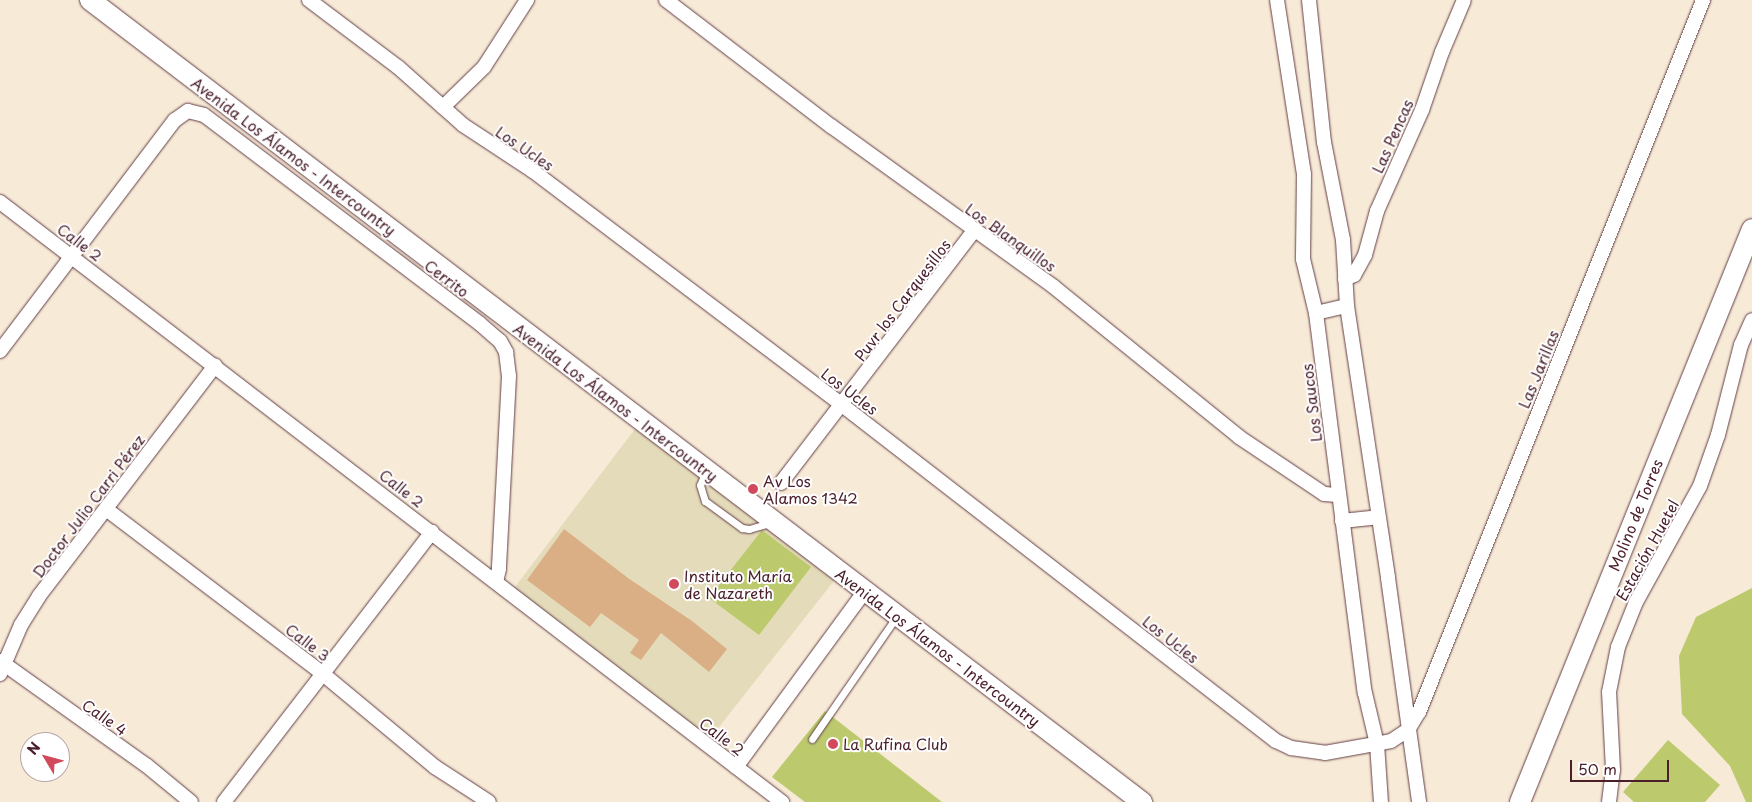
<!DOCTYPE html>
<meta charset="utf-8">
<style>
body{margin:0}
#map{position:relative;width:1752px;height:802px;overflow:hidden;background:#f7ead7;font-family:"Playpen Sans",sans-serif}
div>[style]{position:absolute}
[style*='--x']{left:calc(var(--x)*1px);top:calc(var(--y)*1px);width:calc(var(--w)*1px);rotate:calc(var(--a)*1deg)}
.built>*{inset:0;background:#e4dbba}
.green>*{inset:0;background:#bcca6d}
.building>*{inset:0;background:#daaf85}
.roads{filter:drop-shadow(0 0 1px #643d45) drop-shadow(0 0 1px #643d45)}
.lane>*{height:7px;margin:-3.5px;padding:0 3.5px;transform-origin:3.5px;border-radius:3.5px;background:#fff}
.street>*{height:14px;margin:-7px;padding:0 7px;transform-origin:7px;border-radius:7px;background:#fff}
.secondary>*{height:20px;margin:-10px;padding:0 10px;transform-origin:10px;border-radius:10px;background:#fff}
.dots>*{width:14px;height:14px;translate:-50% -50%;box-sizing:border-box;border:2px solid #fff;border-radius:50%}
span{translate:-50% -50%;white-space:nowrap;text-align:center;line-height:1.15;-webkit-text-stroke:4px #fff;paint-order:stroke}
.street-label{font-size:15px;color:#4a1f2b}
.poi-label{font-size:15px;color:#4a1f2b}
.left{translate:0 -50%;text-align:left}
.north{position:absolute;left:20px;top:732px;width:50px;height:50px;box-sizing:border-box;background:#fff;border:1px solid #b7a5aa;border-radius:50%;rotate:307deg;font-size:14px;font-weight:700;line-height:20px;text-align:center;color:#4a1f2b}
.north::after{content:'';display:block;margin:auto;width:18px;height:22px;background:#d1495b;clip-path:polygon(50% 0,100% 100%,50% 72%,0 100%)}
.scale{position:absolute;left:1570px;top:760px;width:99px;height:22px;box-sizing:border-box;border:2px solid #4a1f2b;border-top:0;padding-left:6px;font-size:15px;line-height:18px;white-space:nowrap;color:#4a1f2b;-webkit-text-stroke:4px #fff;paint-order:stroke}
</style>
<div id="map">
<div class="built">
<i style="clip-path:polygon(641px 421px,837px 577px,708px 741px,512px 591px)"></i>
</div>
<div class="green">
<i style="clip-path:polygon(762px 530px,811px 567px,759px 635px,709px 598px)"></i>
<i style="clip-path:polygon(1752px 588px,1752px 802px,1746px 802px,1730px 766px,1682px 714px,1679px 656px,1696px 617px)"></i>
<i style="clip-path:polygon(825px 711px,942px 802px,805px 802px,772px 777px)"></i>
<i style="clip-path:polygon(1668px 740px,1720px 785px,1705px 802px,1634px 802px,1623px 792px)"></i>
</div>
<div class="building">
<i style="clip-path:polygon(564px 529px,628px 578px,692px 621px,727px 649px,709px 672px,661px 633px,641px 660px,630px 653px,639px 640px,601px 613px,590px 627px,527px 580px)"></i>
</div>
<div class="roads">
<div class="lane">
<i style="--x:706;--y:471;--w:15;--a:113"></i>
<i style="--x:700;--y:485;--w:17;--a:73"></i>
<i style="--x:705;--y:501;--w:46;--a:36.1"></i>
<i style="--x:742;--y:528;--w:7;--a:8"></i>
<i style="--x:749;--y:529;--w:22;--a:-16"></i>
<i style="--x:812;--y:739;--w:150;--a:-55.4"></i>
</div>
<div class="street">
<i style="--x:309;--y:0;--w:111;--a:37"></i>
<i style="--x:398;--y:67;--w:87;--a:41.7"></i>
<i style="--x:463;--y:125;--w:84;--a:33.3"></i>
<i style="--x:533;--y:171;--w:388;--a:37.1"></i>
<i style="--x:842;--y:405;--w:549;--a:37.75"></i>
<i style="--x:1276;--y:741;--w:17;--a:25"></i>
<i style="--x:1291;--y:748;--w:34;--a:8"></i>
<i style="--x:1325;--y:753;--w:67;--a:-10.3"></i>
<i style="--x:1391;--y:741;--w:20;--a:-33"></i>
<i style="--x:1408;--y:730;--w:21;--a:-59"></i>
<i style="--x:1419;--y:712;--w:767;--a:-68.25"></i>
<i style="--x:666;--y:0;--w:208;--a:37.4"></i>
<i style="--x:831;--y:126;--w:275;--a:35.8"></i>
<i style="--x:1054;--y:287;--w:238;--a:39"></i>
<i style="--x:1239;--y:437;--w:102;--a:33.8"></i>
<i style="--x:1324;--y:494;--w:14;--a:4"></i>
<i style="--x:1277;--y:0;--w:176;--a:81.2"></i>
<i style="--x:1304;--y:174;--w:85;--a:90.7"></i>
<i style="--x:1303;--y:259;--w:56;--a:76.5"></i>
<i style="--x:1316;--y:313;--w:383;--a:82.7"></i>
<i style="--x:1365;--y:693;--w:52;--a:76.8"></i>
<i style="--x:1377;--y:744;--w:58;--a:86.1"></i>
<i style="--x:1309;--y:0;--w:143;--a:84"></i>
<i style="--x:1324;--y:142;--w:100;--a:79"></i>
<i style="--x:1343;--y:240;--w:66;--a:86.5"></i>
<i style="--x:1347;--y:306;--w:275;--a:81.4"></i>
<i style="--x:1388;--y:578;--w:226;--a:82.1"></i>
<i style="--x:443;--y:107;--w:57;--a:-44.3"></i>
<i style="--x:484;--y:67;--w:80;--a:-57.3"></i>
<i style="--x:0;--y:202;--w:986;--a:37.5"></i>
<i style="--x:1345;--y:279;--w:10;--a:-24"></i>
<i style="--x:1354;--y:275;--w:23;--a:-61"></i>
<i style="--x:1365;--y:255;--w:46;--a:-74.7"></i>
<i style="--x:1377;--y:211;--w:111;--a:-66"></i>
<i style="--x:1422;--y:110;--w:61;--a:-71"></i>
<i style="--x:1442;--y:52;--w:56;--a:-67.1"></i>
<i style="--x:1316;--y:313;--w:32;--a:-13"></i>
<i style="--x:0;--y:351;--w:290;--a:-52.9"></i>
<i style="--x:175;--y:120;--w:16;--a:-35"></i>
<i style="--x:188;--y:111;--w:16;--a:14"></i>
<i style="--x:204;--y:115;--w:345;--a:37.1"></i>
<i style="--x:479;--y:323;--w:28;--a:41"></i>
<i style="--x:500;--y:341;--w:13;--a:61"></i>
<i style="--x:506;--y:352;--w:24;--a:83"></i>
<i style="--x:509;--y:376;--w:193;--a:93"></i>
<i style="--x:499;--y:569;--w:13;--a:103"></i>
<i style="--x:781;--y:483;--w:317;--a:-52.6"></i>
<i style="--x:106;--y:509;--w:273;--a:37.2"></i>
<i style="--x:323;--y:674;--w:146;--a:39.7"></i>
<i style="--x:435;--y:767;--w:64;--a:32.9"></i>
<i style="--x:1342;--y:521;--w:36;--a:-6"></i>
<i style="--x:0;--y:661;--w:179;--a:35.5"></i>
<i style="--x:146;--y:765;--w:58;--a:39.4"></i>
<i style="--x:0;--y:674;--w:53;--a:-66.8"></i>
<i style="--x:21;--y:625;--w:34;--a:-58"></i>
<i style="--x:39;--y:596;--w:290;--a:-52.6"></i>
<i style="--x:736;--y:767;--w:218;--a:-53.8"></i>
<i style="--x:224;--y:802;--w:341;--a:-52.4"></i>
<i style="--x:1609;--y:802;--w:32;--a:-83"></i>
<i style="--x:1613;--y:770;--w:78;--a:-92.9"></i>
<i style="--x:1609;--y:692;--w:46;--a:-78.7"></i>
<i style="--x:1618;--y:647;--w:48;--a:-68.2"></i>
<i style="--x:1636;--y:602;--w:132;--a:-61.1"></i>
<i style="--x:1700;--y:486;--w:54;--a:-70.6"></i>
<i style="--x:1718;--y:435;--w:93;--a:-75.7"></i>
<i style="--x:1741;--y:345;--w:27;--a:-66"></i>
</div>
<div class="secondary">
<i style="--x:90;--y:0;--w:1323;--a:37.32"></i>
<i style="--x:1520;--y:802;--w:618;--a:-67.96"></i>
</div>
</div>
<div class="dots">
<i style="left:753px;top:489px;background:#d1495b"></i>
<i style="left:674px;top:584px;background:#d1495b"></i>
<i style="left:833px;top:744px;background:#d1495b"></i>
</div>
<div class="street-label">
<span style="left:1392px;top:136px;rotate:-66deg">Las Pencas</span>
<span style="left:525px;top:148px;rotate:34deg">Los Ucles</span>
<span style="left:294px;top:156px;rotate:37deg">Avenida Los Álamos - Intercountry</span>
<span style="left:1011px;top:237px;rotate:35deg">Los Blanquillos</span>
<span style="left:80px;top:242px;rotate:37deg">Calle 2</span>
<span style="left:447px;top:278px;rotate:37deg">Cerrito</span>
<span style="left:902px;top:300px;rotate:-53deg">Puvr los Carquesillos</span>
<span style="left:1538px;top:369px;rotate:-68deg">Las Jarillas</span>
<span style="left:850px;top:391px;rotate:37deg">Los Ucles</span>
<span style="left:616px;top:402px;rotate:37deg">Avenida Los Álamos - Intercountry</span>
<span style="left:1311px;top:403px;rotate:-97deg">Los Saucos</span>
<span style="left:402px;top:488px;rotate:38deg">Calle 2</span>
<span style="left:88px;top:506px;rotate:-53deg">Doctor Julio Carri Pérez</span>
<span style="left:1635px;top:515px;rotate:-68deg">Molino de Torres</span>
<span style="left:1647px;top:550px;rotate:-61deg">Estación Huetel</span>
<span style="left:1171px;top:639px;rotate:38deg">Los Ucles</span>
<span style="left:308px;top:642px;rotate:37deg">Calle 3</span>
<span style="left:938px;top:647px;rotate:37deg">Avenida Los Álamos - Intercountry</span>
<span style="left:105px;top:717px;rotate:35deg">Calle 4</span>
<span style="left:722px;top:736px;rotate:37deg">Calle 2</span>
</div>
<div class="poi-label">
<span class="left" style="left:763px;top:489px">Av Los<br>Alamos 1342</span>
<span class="left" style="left:684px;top:584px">Instituto María<br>de Nazareth</span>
<span class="left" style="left:843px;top:744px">La Rufina Club</span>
</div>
<div class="north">N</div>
<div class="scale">50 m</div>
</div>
